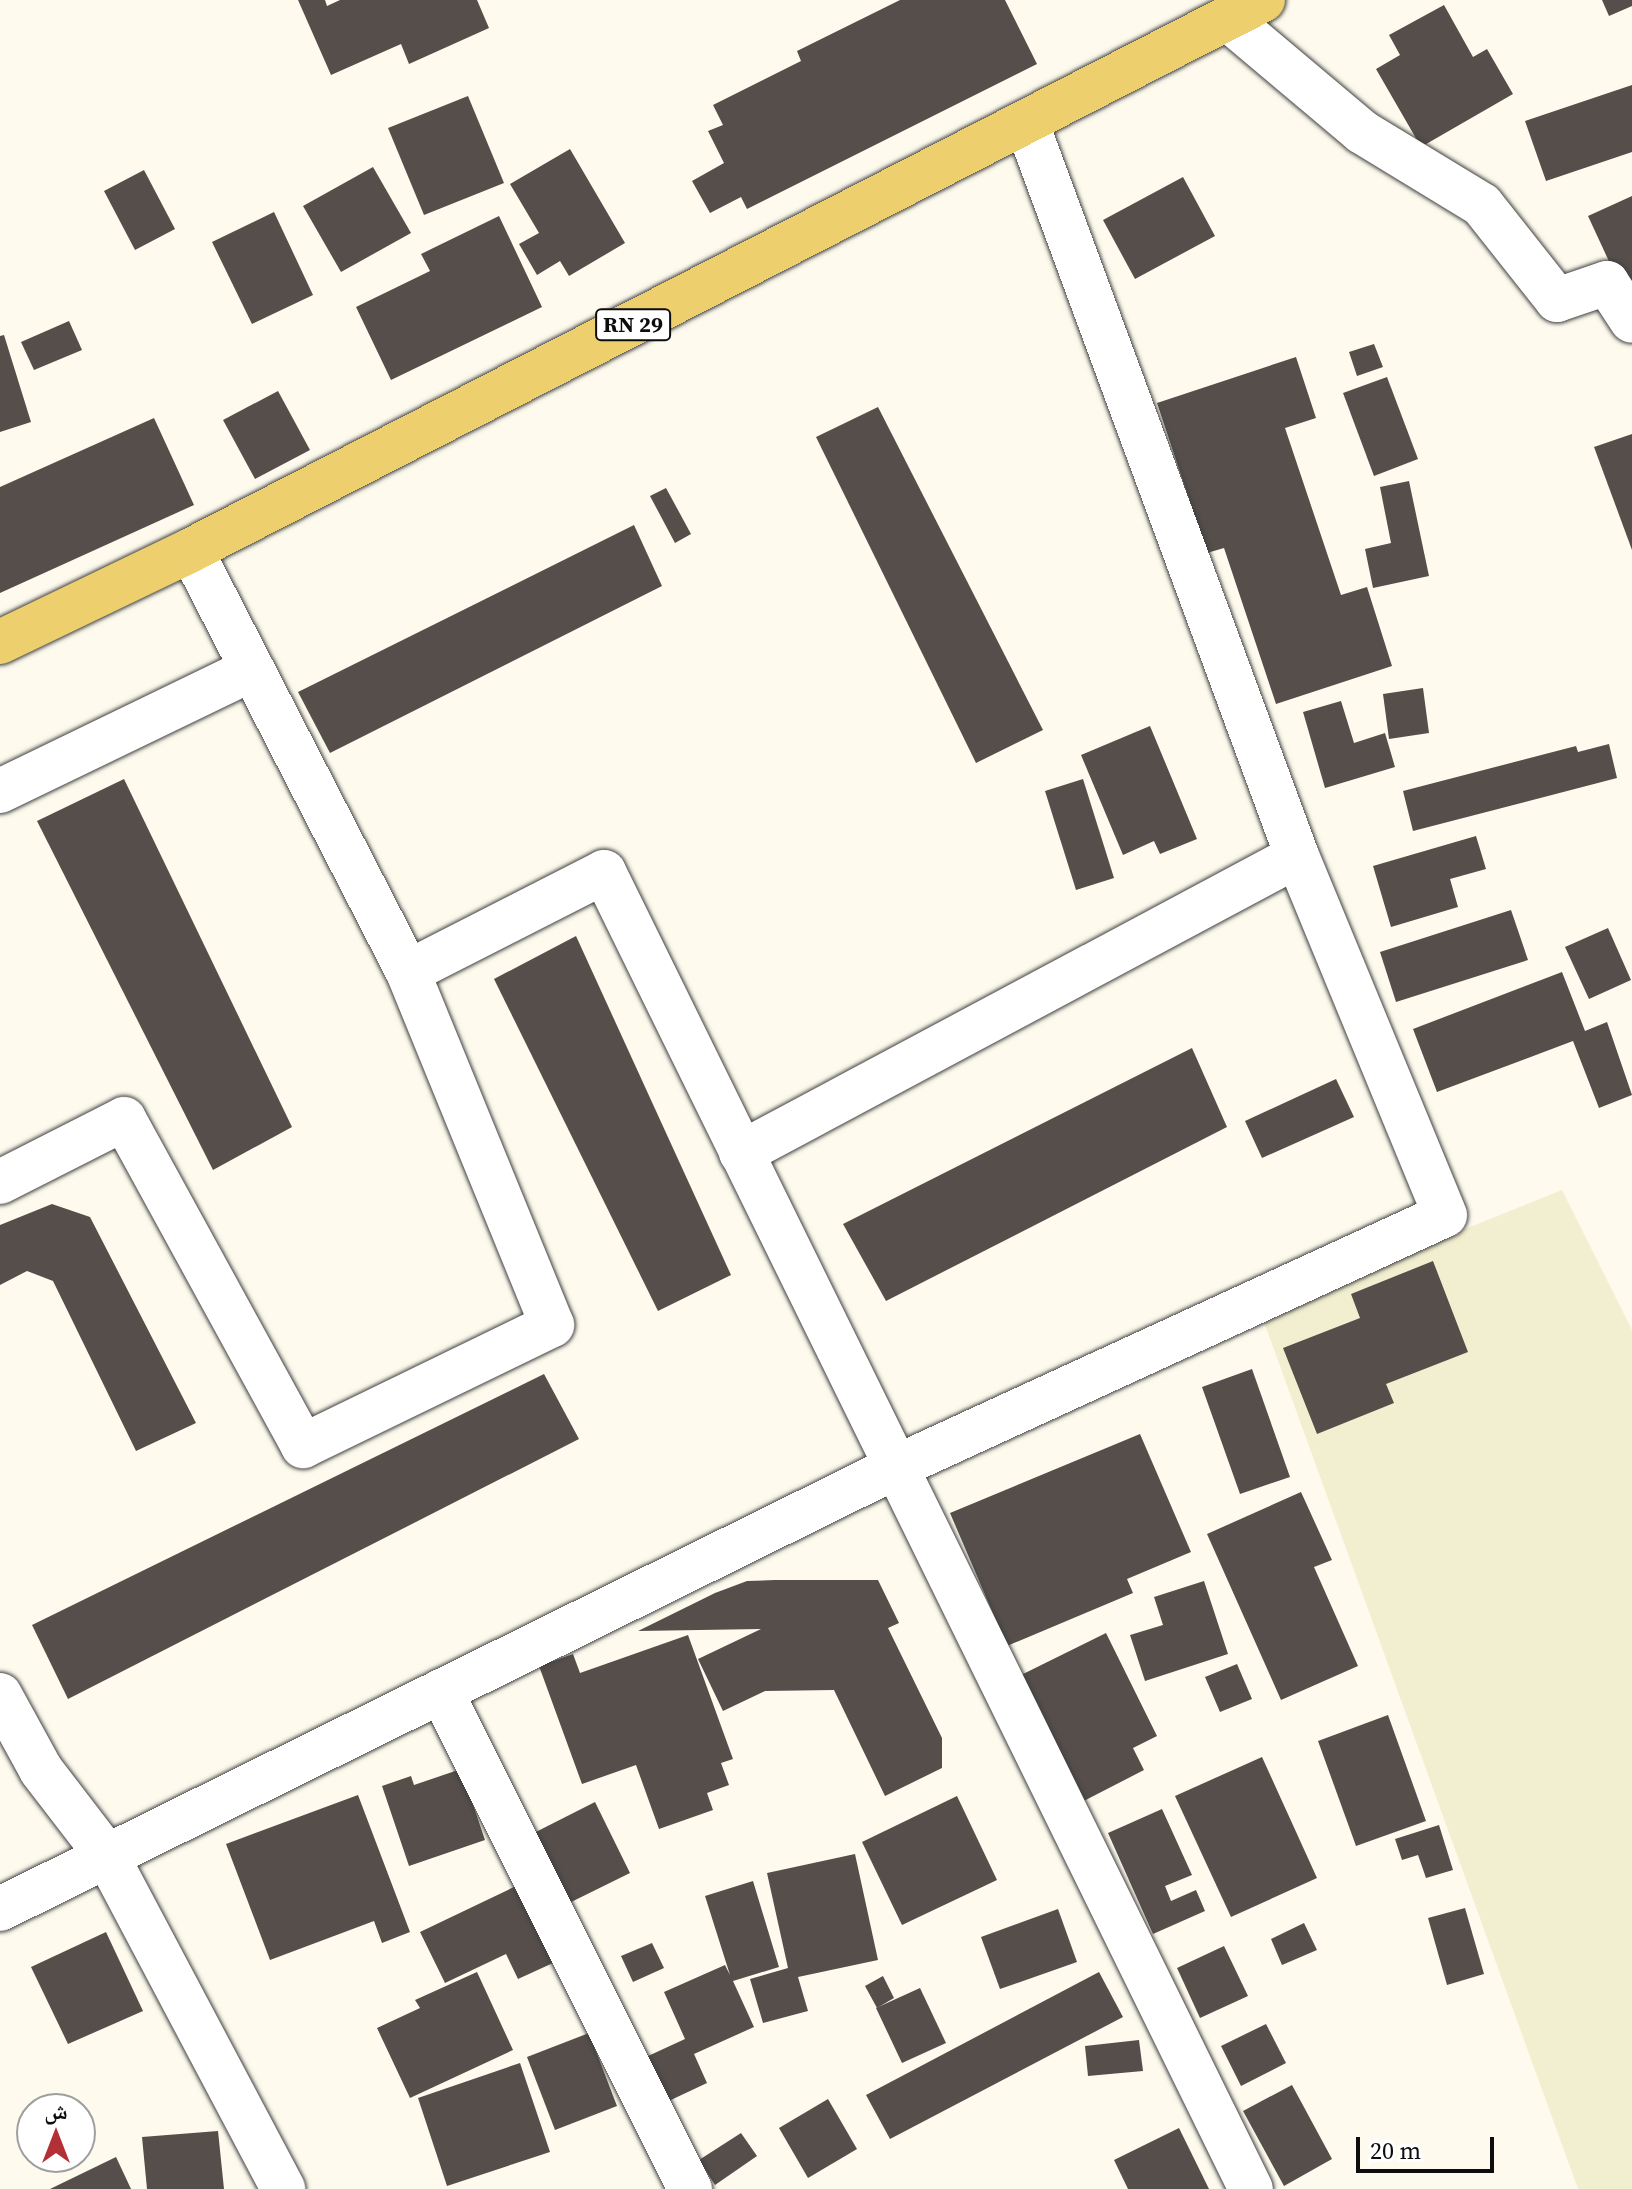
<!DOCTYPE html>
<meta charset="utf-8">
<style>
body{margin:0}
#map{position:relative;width:1632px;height:2189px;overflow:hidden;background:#fefbee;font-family:"Source Serif 4","Noto Naskh Arabic",serif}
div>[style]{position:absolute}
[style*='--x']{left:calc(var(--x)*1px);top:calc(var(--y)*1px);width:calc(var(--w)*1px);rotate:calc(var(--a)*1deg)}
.farmland>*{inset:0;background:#f2efd0}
.building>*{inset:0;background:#554e4a}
.roads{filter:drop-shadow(0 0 2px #404040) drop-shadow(0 0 2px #404040)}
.street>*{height:44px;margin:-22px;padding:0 22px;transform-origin:22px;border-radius:22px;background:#fff}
.primary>*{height:44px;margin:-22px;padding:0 22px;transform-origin:22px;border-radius:22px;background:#edcf6e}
span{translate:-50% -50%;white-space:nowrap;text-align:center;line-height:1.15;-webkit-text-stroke:8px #fff;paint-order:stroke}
.shield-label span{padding:2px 6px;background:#fff;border:2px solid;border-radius:6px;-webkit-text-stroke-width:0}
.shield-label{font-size:22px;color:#0d0d0d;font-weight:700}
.north{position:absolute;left:16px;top:2093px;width:80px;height:80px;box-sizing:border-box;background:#fff;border:2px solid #9e9e9e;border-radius:50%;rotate:0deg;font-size:22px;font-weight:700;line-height:32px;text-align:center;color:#0d0d0d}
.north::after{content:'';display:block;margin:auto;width:28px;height:36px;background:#b23036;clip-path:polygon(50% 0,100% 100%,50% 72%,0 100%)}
.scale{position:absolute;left:1356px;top:2137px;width:138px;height:36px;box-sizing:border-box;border:4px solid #0d0d0d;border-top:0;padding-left:10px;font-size:24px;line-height:28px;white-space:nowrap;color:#0d0d0d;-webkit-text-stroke:6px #fff;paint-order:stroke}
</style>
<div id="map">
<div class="farmland">
<i style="clip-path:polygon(1562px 1190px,1632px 1330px,1632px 2189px,1578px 2189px,1260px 1311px)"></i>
</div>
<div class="building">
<i style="clip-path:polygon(298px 0,325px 0,327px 6px,340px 0,477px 0,489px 28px,409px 64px,401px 44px,331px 75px)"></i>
<i style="clip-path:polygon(900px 0,1005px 0,1037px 64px,747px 209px,741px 197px,710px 213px,692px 181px,724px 163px,708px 131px,723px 125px,713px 105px,801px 61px,797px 51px)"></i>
<i style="clip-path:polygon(1602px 0,1632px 0,1632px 6px,1609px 16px)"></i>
<i style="clip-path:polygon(1444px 5px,1473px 57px,1487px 49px,1513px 94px,1421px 147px,1376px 69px,1400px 55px,1389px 35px)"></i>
<i style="clip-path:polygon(1632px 85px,1632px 152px,1546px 181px,1525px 121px)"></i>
<i style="clip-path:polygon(468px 96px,504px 183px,424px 215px,388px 128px)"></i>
<i style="clip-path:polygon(570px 149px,625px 243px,569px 276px,560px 261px,537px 275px,519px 244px,539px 233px,510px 184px)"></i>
<i style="clip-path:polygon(373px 167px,411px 233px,341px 272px,303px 206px)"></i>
<i style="clip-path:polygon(144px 170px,175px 229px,135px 250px,104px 191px)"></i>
<i style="clip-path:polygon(1183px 177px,1215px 236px,1135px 279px,1103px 220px)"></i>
<i style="clip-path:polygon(1632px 196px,1632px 311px,1588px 216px)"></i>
<i style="clip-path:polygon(274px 212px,313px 295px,252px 324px,212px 242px)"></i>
<i style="clip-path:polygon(499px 216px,542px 307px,391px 380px,356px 307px,430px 271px,421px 254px)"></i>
<i style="clip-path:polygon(69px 321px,82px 350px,34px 370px,21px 342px)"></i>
<i style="clip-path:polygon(4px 335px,31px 422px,0 432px,0 336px)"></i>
<i style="clip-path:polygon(1374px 344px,1383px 367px,1357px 376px,1349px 352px)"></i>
<i style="clip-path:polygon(1296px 357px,1316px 418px,1285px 428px,1341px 595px,1367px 587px,1392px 666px,1276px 704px,1224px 548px,1207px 553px,1157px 403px)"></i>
<i style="clip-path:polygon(1387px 377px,1418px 459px,1374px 476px,1343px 393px)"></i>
<i style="clip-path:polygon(278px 391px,310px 450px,255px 479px,223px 420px)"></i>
<i style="clip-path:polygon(878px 407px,1043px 730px,976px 763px,816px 437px)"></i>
<i style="clip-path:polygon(154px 418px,194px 505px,0 593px,0 487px)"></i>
<i style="clip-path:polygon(1632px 434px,1632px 550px,1594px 447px)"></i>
<i style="clip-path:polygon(1409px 481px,1429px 576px,1373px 588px,1365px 549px,1391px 543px,1380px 487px)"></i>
<i style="clip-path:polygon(666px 488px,691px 534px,675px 543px,650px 496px)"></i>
<i style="clip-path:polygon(634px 525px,662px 586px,330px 753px,298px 692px)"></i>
<i style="clip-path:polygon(1423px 688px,1429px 733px,1389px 739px,1383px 694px)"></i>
<i style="clip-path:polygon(1341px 701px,1354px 743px,1385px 733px,1395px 767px,1325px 788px,1303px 712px)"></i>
<i style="clip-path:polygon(1150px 726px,1197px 839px,1160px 854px,1154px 841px,1123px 855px,1081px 755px)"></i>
<i style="clip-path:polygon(1609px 744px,1617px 778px,1413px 831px,1403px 791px,1576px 746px,1578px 752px)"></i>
<i style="clip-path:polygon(124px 779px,292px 1127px,213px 1170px,37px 821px)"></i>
<i style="clip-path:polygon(1083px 779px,1114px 878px,1076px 890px,1045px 791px)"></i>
<i style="clip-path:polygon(1476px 836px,1486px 869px,1450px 879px,1458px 907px,1391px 927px,1373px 866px)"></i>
<i style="clip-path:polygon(1511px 910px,1528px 960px,1396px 1002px,1380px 952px)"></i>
<i style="clip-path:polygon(1608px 928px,1631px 980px,1589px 999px,1565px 947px)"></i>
<i style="clip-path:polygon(576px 936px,731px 1275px,658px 1311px,494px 979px)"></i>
<i style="clip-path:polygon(1562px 972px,1585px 1031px,1607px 1022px,1632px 1095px,1599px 1108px,1573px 1041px,1437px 1092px,1413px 1029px)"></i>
<i style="clip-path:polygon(1192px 1048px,1227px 1127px,886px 1301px,843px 1224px)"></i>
<i style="clip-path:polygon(1336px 1079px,1354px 1117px,1262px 1158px,1245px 1121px)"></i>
<i style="clip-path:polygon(52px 1204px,90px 1217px,196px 1423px,136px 1451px,53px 1281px,27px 1271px,0 1285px,0 1225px)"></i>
<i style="clip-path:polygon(1433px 1261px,1468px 1352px,1386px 1384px,1394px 1403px,1317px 1434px,1283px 1348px,1360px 1318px,1351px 1294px)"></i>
<i style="clip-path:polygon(1252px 1369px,1290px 1477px,1240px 1494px,1202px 1387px)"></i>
<i style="clip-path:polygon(544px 1374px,579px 1439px,68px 1699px,32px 1625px)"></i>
<i style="clip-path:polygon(1140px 1434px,1191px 1552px,1127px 1579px,1133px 1593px,1007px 1646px,950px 1513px)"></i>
<i style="clip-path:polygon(1301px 1492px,1332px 1560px,1314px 1567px,1358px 1666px,1281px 1700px,1207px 1534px)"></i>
<i style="clip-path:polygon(775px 1580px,878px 1580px,899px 1623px,888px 1628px,942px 1738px,942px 1768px,885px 1796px,834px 1690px,765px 1691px,723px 1711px,698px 1659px,761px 1629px,638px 1631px,715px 1593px,747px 1581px)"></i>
<i style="clip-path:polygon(1204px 1581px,1228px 1654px,1145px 1681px,1130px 1635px,1163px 1625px,1154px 1597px)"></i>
<i style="clip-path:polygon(1106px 1633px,1157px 1736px,1133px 1748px,1144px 1770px,1076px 1805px,1013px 1679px)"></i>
<i style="clip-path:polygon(688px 1635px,733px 1759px,721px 1763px,729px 1785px,707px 1793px,713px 1810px,659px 1829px,636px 1765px,582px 1784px,539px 1666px,573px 1654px,580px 1673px)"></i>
<i style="clip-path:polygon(1237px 1664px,1252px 1699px,1220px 1712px,1205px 1677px)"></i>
<i style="clip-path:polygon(1388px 1715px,1426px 1821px,1356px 1846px,1318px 1741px)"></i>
<i style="clip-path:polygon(1262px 1757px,1317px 1878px,1231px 1917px,1175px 1796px)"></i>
<i style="clip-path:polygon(461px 1769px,485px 1840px,409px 1866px,382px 1786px,411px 1776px,414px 1785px)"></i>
<i style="clip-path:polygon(358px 1795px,410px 1932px,382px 1943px,374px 1921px,270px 1960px,226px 1844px)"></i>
<i style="clip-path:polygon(957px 1796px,997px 1880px,902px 1925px,862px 1842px)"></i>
<i style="clip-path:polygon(595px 1802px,630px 1873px,557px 1909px,522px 1839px)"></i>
<i style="clip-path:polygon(1162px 1809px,1192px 1875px,1165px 1886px,1171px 1901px,1196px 1890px,1205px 1911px,1153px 1934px,1108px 1833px)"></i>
<i style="clip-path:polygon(1439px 1825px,1453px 1870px,1426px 1878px,1418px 1855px,1402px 1860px,1395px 1839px)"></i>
<i style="clip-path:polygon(855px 1854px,878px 1960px,798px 1977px,808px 2011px,763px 2023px,750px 1979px,788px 1968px,767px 1873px)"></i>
<i style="clip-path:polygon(753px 1881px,779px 1967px,733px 1981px,754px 2027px,694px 2054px,707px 2083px,656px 2107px,635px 2062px,685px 2039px,664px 1992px,725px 1965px,730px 1975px,705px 1896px)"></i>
<i style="clip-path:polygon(516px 1886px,553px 1963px,518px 1979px,506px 1954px,445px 1983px,420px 1932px)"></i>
<i style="clip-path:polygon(1465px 1908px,1484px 1974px,1447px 1985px,1428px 1918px)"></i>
<i style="clip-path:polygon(1058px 1909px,1077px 1962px,1000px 1989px,981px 1937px)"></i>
<i style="clip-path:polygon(1304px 1923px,1317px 1950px,1282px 1965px,1271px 1939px)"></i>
<i style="clip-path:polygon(106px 1932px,143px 2011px,68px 2044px,31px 1967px)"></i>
<i style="clip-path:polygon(652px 1943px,664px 1968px,633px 1982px,621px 1956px)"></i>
<i style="clip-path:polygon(1224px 1946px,1248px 1996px,1200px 2018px,1177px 1968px)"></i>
<i style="clip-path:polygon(477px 1972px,513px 2050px,410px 2098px,377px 2028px,420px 2008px,415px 2000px)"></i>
<i style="clip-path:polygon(1099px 1972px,1123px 2017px,890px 2139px,866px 2095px)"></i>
<i style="clip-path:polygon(883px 1976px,894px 1998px,877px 2008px,865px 1986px)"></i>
<i style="clip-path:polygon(920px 1988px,946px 2043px,902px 2063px,876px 2008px)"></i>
<i style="clip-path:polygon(1266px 2024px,1286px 2063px,1241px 2086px,1221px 2046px)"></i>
<i style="clip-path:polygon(589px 2033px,617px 2106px,555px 2130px,527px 2057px)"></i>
<i style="clip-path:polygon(1139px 2040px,1143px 2071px,1088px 2076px,1085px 2046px)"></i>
<i style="clip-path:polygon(520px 2063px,550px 2152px,447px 2186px,418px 2098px)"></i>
<i style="clip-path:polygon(1292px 2085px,1332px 2159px,1284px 2186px,1243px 2111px)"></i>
<i style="clip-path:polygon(828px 2099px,857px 2149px,808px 2178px,779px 2128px)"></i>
<i style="clip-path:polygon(1179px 2128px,1209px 2189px,1128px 2189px,1114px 2160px)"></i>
<i style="clip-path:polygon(218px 2131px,224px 2189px,147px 2189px,142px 2137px)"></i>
<i style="clip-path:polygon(741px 2133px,757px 2156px,715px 2185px,699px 2160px)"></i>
<i style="clip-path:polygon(116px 2157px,131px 2189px,50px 2189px)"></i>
</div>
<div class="roads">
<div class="street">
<i style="--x:1228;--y:19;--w:175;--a:40.1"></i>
<i style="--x:1362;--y:132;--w:140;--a:31.3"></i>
<i style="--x:1482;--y:205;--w:121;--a:51.7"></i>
<i style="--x:1557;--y:300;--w:53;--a:-18.8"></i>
<i style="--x:1607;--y:283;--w:45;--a:56.7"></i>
<i style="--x:191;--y:550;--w:475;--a:62.8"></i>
<i style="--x:408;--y:972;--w:220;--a:-27"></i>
<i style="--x:604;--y:872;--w:1467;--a:63.84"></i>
<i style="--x:0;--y:791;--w:280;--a:-25.8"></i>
<i style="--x:741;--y:1153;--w:630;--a:-28.11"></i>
<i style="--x:0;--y:1182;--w:139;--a:-26.9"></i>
<i style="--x:124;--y:1119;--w:373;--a:61.3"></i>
<i style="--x:303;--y:1446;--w:277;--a:-25.9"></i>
<i style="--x:552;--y:1325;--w:381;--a:-112.2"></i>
<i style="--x:441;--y:1691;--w:557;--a:63.43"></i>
<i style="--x:0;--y:1695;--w:85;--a:61.3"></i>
<i style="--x:41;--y:1770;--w:108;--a:52.5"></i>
<i style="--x:107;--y:1856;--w:377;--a:62.1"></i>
<i style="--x:0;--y:1909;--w:997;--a:-26.26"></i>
<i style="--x:894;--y:1468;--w:606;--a:-24.66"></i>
<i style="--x:1445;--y:1215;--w:388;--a:-112.4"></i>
<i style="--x:1297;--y:856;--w:780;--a:-110.25"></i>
</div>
<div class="primary">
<i style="--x:0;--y:642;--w:212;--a:-25.7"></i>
<i style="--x:191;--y:550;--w:1205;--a:-27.16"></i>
</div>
</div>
<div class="shield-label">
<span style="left:633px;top:325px">RN 29</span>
</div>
<div class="north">ش</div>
<div class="scale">20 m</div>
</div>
